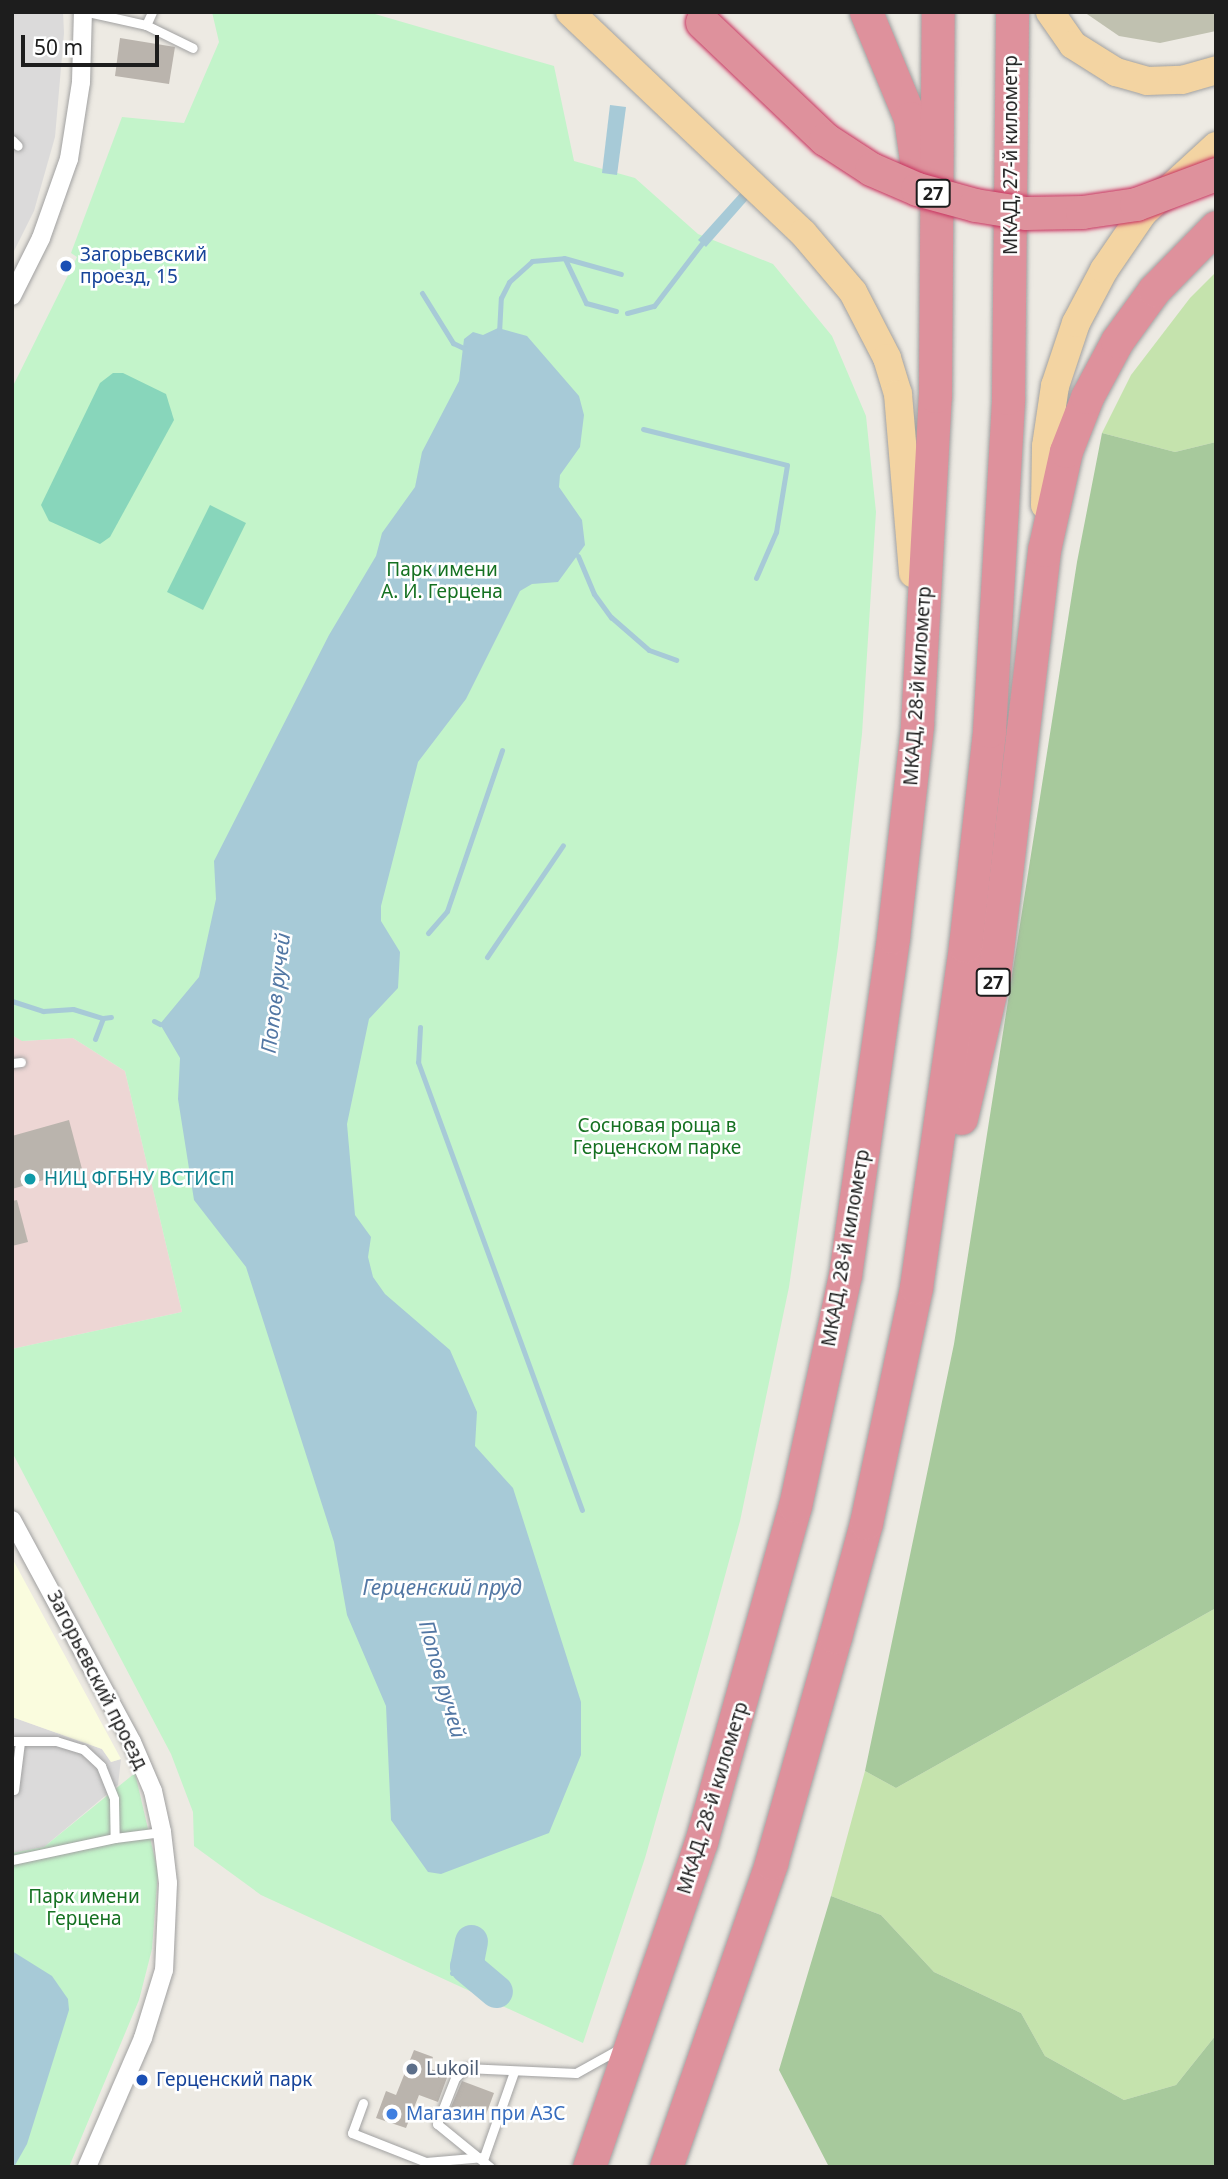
<!DOCTYPE html>
<meta charset="utf-8">
<style>
body{margin:0}
#map{position:relative;width:1228px;height:2179px;overflow:hidden;background:#edeae3;font-family:"Noto Sans",sans-serif}
div>[style]{position:absolute}
[style*='--x']{left:calc(var(--x)*1px);top:calc(var(--y)*1px);width:calc(var(--w)*1px);rotate:calc(var(--a)*1deg)}
.residential>*{inset:0;background:#dbdada}
.commercial>*{inset:0;background:#edd6d4}
.education>*{inset:0;background:#fafcde}
.construction>*{inset:0;background:#c0c1b0}
.grass>*{inset:0;background:#c5e3ad}
.forest>*{inset:0;background:#a7c99c}
.park>*{inset:0;background:#c3f4ca}
.pitch>*{inset:0;background:#88d6bb}
.water>*{inset:0;background:#a7cad7}
.stream>*{height:5px;margin:-2.5px;padding:0 2.5px;transform-origin:2.5px;border-radius:2.5px;background:#a7cad7}
.river>*{height:33px;margin:-16.5px;padding:0 16.5px;transform-origin:16.5px;border-radius:16.5px;background:#a7cad7}
.building>*{inset:0;background:#bab4ad}
.roads{filter:drop-shadow(0 0 2px #a1a1a1) drop-shadow(0 0 2px #a1a1a1)}
.lane>*{height:9px;margin:-4.5px;padding:0 4.5px;transform-origin:4.5px;border-radius:4.5px;background:#fff}
.street>*{height:18px;margin:-9px;padding:0 9px;transform-origin:9px;border-radius:9px;background:#fff}
.primary>*{height:28px;margin:-14px;padding:0 14px;transform-origin:14px;border-radius:14px;background:#f3d4a2}
.highway>*{height:33px;margin:-16.5px;padding:0 16.5px;transform-origin:16.5px;border-radius:16.5px;background:#de919c}
.bridges{filter:drop-shadow(0 0 2px #c8335f) drop-shadow(0 0 2px #c8335f)}
.highway-bridge>*{height:33px;margin:-16.5px;padding:0 16.5px;transform-origin:16.5px;border-radius:16.5px;background:#de919c}
.dots>*{width:19px;height:19px;translate:-50% -50%;box-sizing:border-box;border:4px solid #fff;border-radius:50%}
span{translate:-50% -50%;white-space:nowrap;text-align:center;line-height:1.15;-webkit-text-stroke:5px #fff;paint-order:stroke}
.shield-label span{padding:2px 5px;background:#fff;border:2px solid;border-radius:5px;-webkit-text-stroke-width:0}
.shield-label{font-size:18px;color:#1d1d1d;font-weight:700}
.street-label{font-size:19px;color:#1d1d1d}
.transit-label{font-size:19px;color:#164399}
.left{translate:0 -50%;text-align:left}
.park-label{font-size:19px;color:#157121}
.culture-label{font-size:19px;color:#0d838f}
.service-label{font-size:19px;color:#4e5e75}
.shop-label{font-size:19px;color:#366cbe}
.water-label{font-size:21px;color:#5277a4;font-style:italic}
.frame{position:absolute;inset:0;border:14px solid #1d1d1d;pointer-events:none}
.scale{position:absolute;left:21px;top:35px;width:138px;height:32px;box-sizing:border-box;border:4px solid #1d1d1d;border-top:0;padding-left:9px;font-size:21px;line-height:24px;white-space:nowrap;color:#1d1d1d;-webkit-text-stroke:5px #fff;paint-order:stroke}
</style>
<div id="map">
<div class="residential">
<i style="clip-path:polygon(12px 12px,63px 12px,64px 33px,55px 137px,34px 211px,12px 255px)"></i>
<i style="clip-path:polygon(12px 1717px,102px 1749px,111px 1762px,121px 1759px,118px 1785px,44px 1847px,12px 1853px)"></i>
</div>
<div class="commercial">
<i style="clip-path:polygon(12px 1035px,23px 1041px,73px 1038px,125px 1071px,182px 1312px,12px 1349px)"></i>
</div>
<div class="education">
<i style="clip-path:polygon(12px 1558px,121px 1759px,111px 1762px,102px 1749px,12px 1717px)"></i>
</div>
<div class="construction">
<i style="clip-path:polygon(1084px 12px,1216px 12px,1216px 31px,1160px 43px,1119px 36px)"></i>
</div>
<div class="grass">
<i style="clip-path:polygon(1216px 272px,1216px 442px,1175px 452px,1102px 433px,1131px 375px,1190px 298px)"></i>
<i style="clip-path:polygon(1216px 1608px,1216px 2035px,1176px 2085px,1124px 2100px,1045px 2056px,1021px 2013px,934px 1972px,881px 1915px,831px 1896px,865px 1771px,896px 1788px)"></i>
</div>
<div class="forest">
<i style="clip-path:polygon(1102px 433px,1175px 452px,1216px 442px,1216px 1608px,896px 1788px,865px 1771px,954px 1344px,1077px 562px)"></i>
<i style="clip-path:polygon(831px 1896px,881px 1915px,934px 1972px,1021px 2013px,1045px 2056px,1124px 2100px,1176px 2085px,1216px 2035px,1216px 2167px,829px 2167px,779px 2070px)"></i>
</div>
<div class="park">
<i style="clip-path:polygon(212px 12px,368px 12px,554px 66px,574px 161px,635px 178px,698px 234px,773px 264px,832px 336px,866px 416px,876px 512px,862px 734px,838px 947px,789px 1287px,740px 1521px,709px 1634px,645px 1858px,583px 2043px,261px 1895px,194px 1846px,193px 1812px,171px 1754px,12px 1452px,12px 1349px,182px 1312px,125px 1071px,73px 1038px,22px 1041px,12px 1035px,12px 388px,77px 257px,71px 253px,122px 117px,184px 123px,219px 42px)"></i>
<i style="clip-path:polygon(135px 1773px,158px 1872px,152px 1949px,139px 2000px,69px 2167px,12px 2167px,12px 1853px,44px 1847px)"></i>
</div>
<div class="pitch">
<i style="clip-path:polygon(113px 373px,123px 373px,166px 394px,174px 420px,110px 537px,100px 544px,49px 521px,41px 505px,100px 383px)"></i>
<i style="clip-path:polygon(210px 505px,246px 523px,203px 610px,167px 592px)"></i>
</div>
<div class="water">
<i style="clip-path:polygon(610px 105px,626px 107px,617px 175px,602px 173px)"></i>
<i style="clip-path:polygon(743px 190px,750px 197px,706px 247px,698px 240px)"></i>
<i style="clip-path:polygon(498px 328px,527px 336px,579px 396px,584px 415px,580px 447px,560px 475px,559px 487px,582px 520px,585px 545px,558px 582px,532px 584px,520px 591px,466px 699px,418px 762px,381px 906px,381px 921px,400px 952px,398px 988px,369px 1019px,347px 1124px,355px 1215px,371px 1237px,368px 1257px,373px 1277px,385px 1294px,450px 1350px,477px 1412px,475px 1446px,513px 1488px,581px 1702px,581px 1755px,549px 1833px,441px 1874px,428px 1872px,391px 1820px,386px 1706px,347px 1615px,334px 1542px,246px 1267px,194px 1200px,178px 1099px,180px 1058px,160px 1024px,199px 977px,216px 899px,214px 861px,329px 635px,376px 556px,382px 533px,415px 487px,422px 452px,459px 381px,464px 339px,473px 332px,483px 335px)"></i>
<i style="clip-path:polygon(12px 1951px,52px 1976px,68px 1999px,69px 2010px,27px 2144px,14px 2167px)"></i>
</div>
<div class="stream">
<i style="--x:565;--y:259;--w:49;--a:64.5"></i>
<i style="--x:586;--y:303;--w:31;--a:15"></i>
<i style="--x:422;--y:293;--w:59;--a:58.2"></i>
<i style="--x:453;--y:343;--w:14;--a:25"></i>
<i style="--x:627;--y:313;--w:28;--a:-15"></i>
<i style="--x:654;--y:306;--w:79;--a:-52.7"></i>
<i style="--x:499;--y:333;--w:35;--a:-87"></i>
<i style="--x:501;--y:298;--w:18;--a:-63"></i>
<i style="--x:509;--y:282;--w:31;--a:-42"></i>
<i style="--x:532;--y:261;--w:32;--a:-5"></i>
<i style="--x:564;--y:258;--w:59;--a:15.7"></i>
<i style="--x:643;--y:429;--w:148;--a:14"></i>
<i style="--x:787;--y:465;--w:68;--a:99.3"></i>
<i style="--x:776;--y:532;--w:50;--a:113.5"></i>
<i style="--x:578;--y:556;--w:41;--a:67.2"></i>
<i style="--x:594;--y:594;--w:29;--a:54"></i>
<i style="--x:611;--y:617;--w:50;--a:41"></i>
<i style="--x:649;--y:650;--w:29;--a:20"></i>
<i style="--x:428;--y:933;--w:29;--a:-49"></i>
<i style="--x:447;--y:911;--w:170;--a:-71.1"></i>
<i style="--x:487;--y:957;--w:135;--a:-55.8"></i>
<i style="--x:12;--y:1001;--w:33;--a:18"></i>
<i style="--x:43;--y:1011;--w:30;--a:-4"></i>
<i style="--x:73;--y:1009;--w:31;--a:17"></i>
<i style="--x:154;--y:1021;--w:7;--a:27"></i>
<i style="--x:420;--y:1027;--w:35;--a:93"></i>
<i style="--x:418;--y:1062;--w:477;--a:69.9"></i>
<i style="--x:95;--y:1039;--w:22;--a:-69"></i>
<i style="--x:103;--y:1018;--w:8;--a:-7"></i>
<i style="--x:452;--y:1973;--w:16;--a:-27"></i>
</div>
<div class="river">
<i style="--x:471;--y:1941;--w:25;--a:101"></i>
<i style="--x:466;--y:1966;--w:39;--a:40"></i>
</div>
<div class="building">
<i style="clip-path:polygon(120px 38px,175px 47px,169px 84px,115px 76px)"></i>
<i style="clip-path:polygon(69px 1120px,82px 1169px,12px 1189px,12px 1136px)"></i>
<i style="clip-path:polygon(17px 1200px,28px 1242px,12px 1246px,12px 1201px)"></i>
<i style="clip-path:polygon(414px 2050px,433px 2057px,428px 2068px,448px 2075px,438px 2102px,419px 2095px,406px 2128px,376px 2118px,386px 2091px,396px 2095px)"></i>
<i style="clip-path:polygon(462px 2081px,494px 2093px,484px 2120px,451px 2107px)"></i>
</div>
<div class="roads">
<div class="lane">
<i style="--x:88;--y:12;--w:59;--a:12.6"></i>
<i style="--x:146;--y:25;--w:52;--a:26.1"></i>
<i style="--x:146;--y:25;--w:14;--a:-65"></i>
<i style="--x:12;--y:140;--w:8;--a:45"></i>
<i style="--x:12;--y:1063;--w:9;--a:-6"></i>
<i style="--x:12;--y:1741;--w:44;--a:0"></i>
<i style="--x:56;--y:1741;--w:28;--a:17"></i>
<i style="--x:83;--y:1749;--w:25;--a:43"></i>
<i style="--x:101;--y:1766;--w:35;--a:68"></i>
<i style="--x:114;--y:1799;--w:39;--a:89"></i>
<i style="--x:115;--y:1838;--w:47;--a:-7.3"></i>
<i style="--x:14;--y:1790;--w:48;--a:-82.9"></i>
<i style="--x:12;--y:1860;--w:105;--a:-12.1"></i>
<i style="--x:363;--y:2103;--w:32;--a:110"></i>
<i style="--x:352;--y:2133;--w:79;--a:21.4"></i>
<i style="--x:426;--y:2162;--w:58;--a:-4.9"></i>
<i style="--x:484;--y:2157;--w:90;--a:-70.6"></i>
<i style="--x:490;--y:2167;--w:68;--a:-140.9"></i>
<i style="--x:437;--y:2124;--w:49;--a:-68.6"></i>
<i style="--x:455;--y:2078;--w:14;--a:-45"></i>
<i style="--x:465;--y:2068;--w:111;--a:2.6"></i>
<i style="--x:576;--y:2073;--w:49;--a:-29.2"></i>
</div>
<div class="street">
<i style="--x:12;--y:296;--w:65;--a:-63.4"></i>
<i style="--x:41;--y:238;--w:84;--a:-70.5"></i>
<i style="--x:69;--y:159;--w:78;--a:-81.1"></i>
<i style="--x:81;--y:82;--w:70;--a:-88.4"></i>
<i style="--x:12;--y:1520;--w:252;--a:61.6"></i>
<i style="--x:132;--y:1742;--w:53;--a:66.8"></i>
<i style="--x:153;--y:1791;--w:42;--a:77.6"></i>
<i style="--x:162;--y:1832;--w:51;--a:83.3"></i>
<i style="--x:168;--y:1883;--w:87;--a:92.6"></i>
<i style="--x:164;--y:1970;--w:71;--a:107.2"></i>
<i style="--x:143;--y:2038;--w:141;--a:113.5"></i>
</div>
<div class="primary">
<i style="--x:570;--y:12;--w:321;--a:43.5"></i>
<i style="--x:803;--y:233;--w:77;--a:49.7"></i>
<i style="--x:853;--y:292;--w:74;--a:62.7"></i>
<i style="--x:887;--y:358;--w:38;--a:73"></i>
<i style="--x:898;--y:394;--w:180;--a:85.2"></i>
<i style="--x:1050;--y:12;--w:40;--a:55.1"></i>
<i style="--x:1073;--y:45;--w:51;--a:32.1"></i>
<i style="--x:1116;--y:72;--w:32;--a:16"></i>
<i style="--x:1147;--y:81;--w:35;--a:-2"></i>
<i style="--x:1182;--y:80;--w:35;--a:-16"></i>
<i style="--x:1045;--y:505;--w:59;--a:-89"></i>
<i style="--x:1046;--y:446;--w:61;--a:-81.5"></i>
<i style="--x:1055;--y:386;--w:66;--a:-71.6"></i>
<i style="--x:1076;--y:323;--w:60;--a:-62.2"></i>
<i style="--x:1104;--y:270;--w:69;--a:-55.6"></i>
<i style="--x:1143;--y:213;--w:99;--a:-42.5"></i>
</div>
<div class="highway">
<i style="--x:866;--y:12;--w:115;--a:67.5"></i>
<i style="--x:910;--y:118;--w:64;--a:81.9"></i>
<i style="--x:961;--y:1118;--w:146;--a:-76.9"></i>
<i style="--x:994;--y:976;--w:429;--a:-83.3"></i>
<i style="--x:1044;--y:550;--w:101;--a:-77.5"></i>
<i style="--x:1066;--y:451;--w:58;--a:-68.7"></i>
<i style="--x:1087;--y:397;--w:64;--a:-61.8"></i>
<i style="--x:1117;--y:341;--w:63;--a:-54"></i>
<i style="--x:1154;--y:290;--w:88;--a:-45.5"></i>
<i style="--x:589;--y:2167;--w:344;--a:-71"></i>
<i style="--x:701;--y:1842;--w:349;--a:-74.4"></i>
<i style="--x:795;--y:1506;--w:236;--a:-77.8"></i>
<i style="--x:845;--y:1275;--w:341;--a:-81.9"></i>
<i style="--x:893;--y:937;--w:213;--a:-83.5"></i>
<i style="--x:917;--y:725;--w:329;--a:-86.9"></i>
<i style="--x:935;--y:396;--w:384;--a:-89.6"></i>
<i style="--x:666;--y:2167;--w:322;--a:-70.9"></i>
<i style="--x:771;--y:1863;--w:235;--a:-74.2"></i>
<i style="--x:835;--y:1637;--w:118;--a:-74.8"></i>
<i style="--x:866;--y:1523;--w:241;--a:-78"></i>
<i style="--x:916;--y:1287;--w:345;--a:-81.8"></i>
<i style="--x:965;--y:946;--w:216;--a:-83.6"></i>
<i style="--x:989;--y:731;--w:334;--a:-86.7"></i>
<i style="--x:1008;--y:398;--w:386;--a:-89.4"></i>
</div>
</div>
<div class="bridges">
<div class="highway-bridge">
<i style="--x:702;--y:22;--w:170;--a:43.6"></i>
<i style="--x:825;--y:139;--w:55;--a:33.1"></i>
<i style="--x:871;--y:169;--w:50;--a:23.5"></i>
<i style="--x:917;--y:189;--w:60;--a:15.4"></i>
<i style="--x:975;--y:205;--w:51;--a:9.1"></i>
<i style="--x:1025;--y:213;--w:57;--a:-1"></i>
<i style="--x:1082;--y:212;--w:55;--a:-8.4"></i>
<i style="--x:1136;--y:204;--w:85;--a:-20.6"></i>
</div>
</div>
<div class="dots">
<i style="left:66px;top:266px;background:#1a4fb4"></i>
<i style="left:30px;top:1179px;background:#0f9aa8"></i>
<i style="left:412px;top:2069px;background:#5c6f8a"></i>
<i style="left:142px;top:2080px;background:#1a4fb4"></i>
<i style="left:392px;top:2114px;background:#3f7fe0"></i>
</div>
<div class="shield-label">
<span style="left:933px;top:193px">27</span>
<span style="left:993px;top:982px">27</span>
</div>
<div class="street-label">
<span style="left:1011px;top:155px;rotate:-90deg">МКАД, 27-й километр</span>
<span style="left:918px;top:686px;rotate:-86deg">МКАД, 28-й километр</span>
<span style="left:846px;top:1248px;rotate:-80deg">МКАД, 28-й километр</span>
<span style="left:97px;top:1680px;rotate:63deg">Загорьевский проезд</span>
<span style="left:713px;top:1798px;rotate:-73deg">МКАД, 28-й километр</span>
</div>
<div class="transit-label">
<span class="left" style="left:80px;top:266px">Загорьевский<br>проезд, 15</span>
<span class="left" style="left:156px;top:2080px">Герценский парк</span>
</div>
<div class="park-label">
<span style="left:442px;top:581px">Парк имени<br>А. И. Герцена</span>
<span style="left:657px;top:1137px">Сосновая роща в<br>Герценском парке</span>
<span style="left:84px;top:1908px">Парк имени<br>Герцена</span>
</div>
<div class="culture-label">
<span class="left" style="left:44px;top:1179px">НИЦ ФГБНУ ВСТИСП</span>
</div>
<div class="service-label">
<span class="left" style="left:426px;top:2069px">Lukoil</span>
</div>
<div class="shop-label">
<span class="left" style="left:406px;top:2114px">Магазин при АЗС</span>
</div>
<div class="water-label">
<span style="left:275px;top:993px;rotate:-83deg">Попов ручей</span>
<span style="left:442px;top:1587px">Герценский пруд</span>
<span style="left:443px;top:1679px;rotate:74deg">Попов ручей</span>
</div>
<div class="frame"></div>
<div class="scale">50 m</div>
</div>
